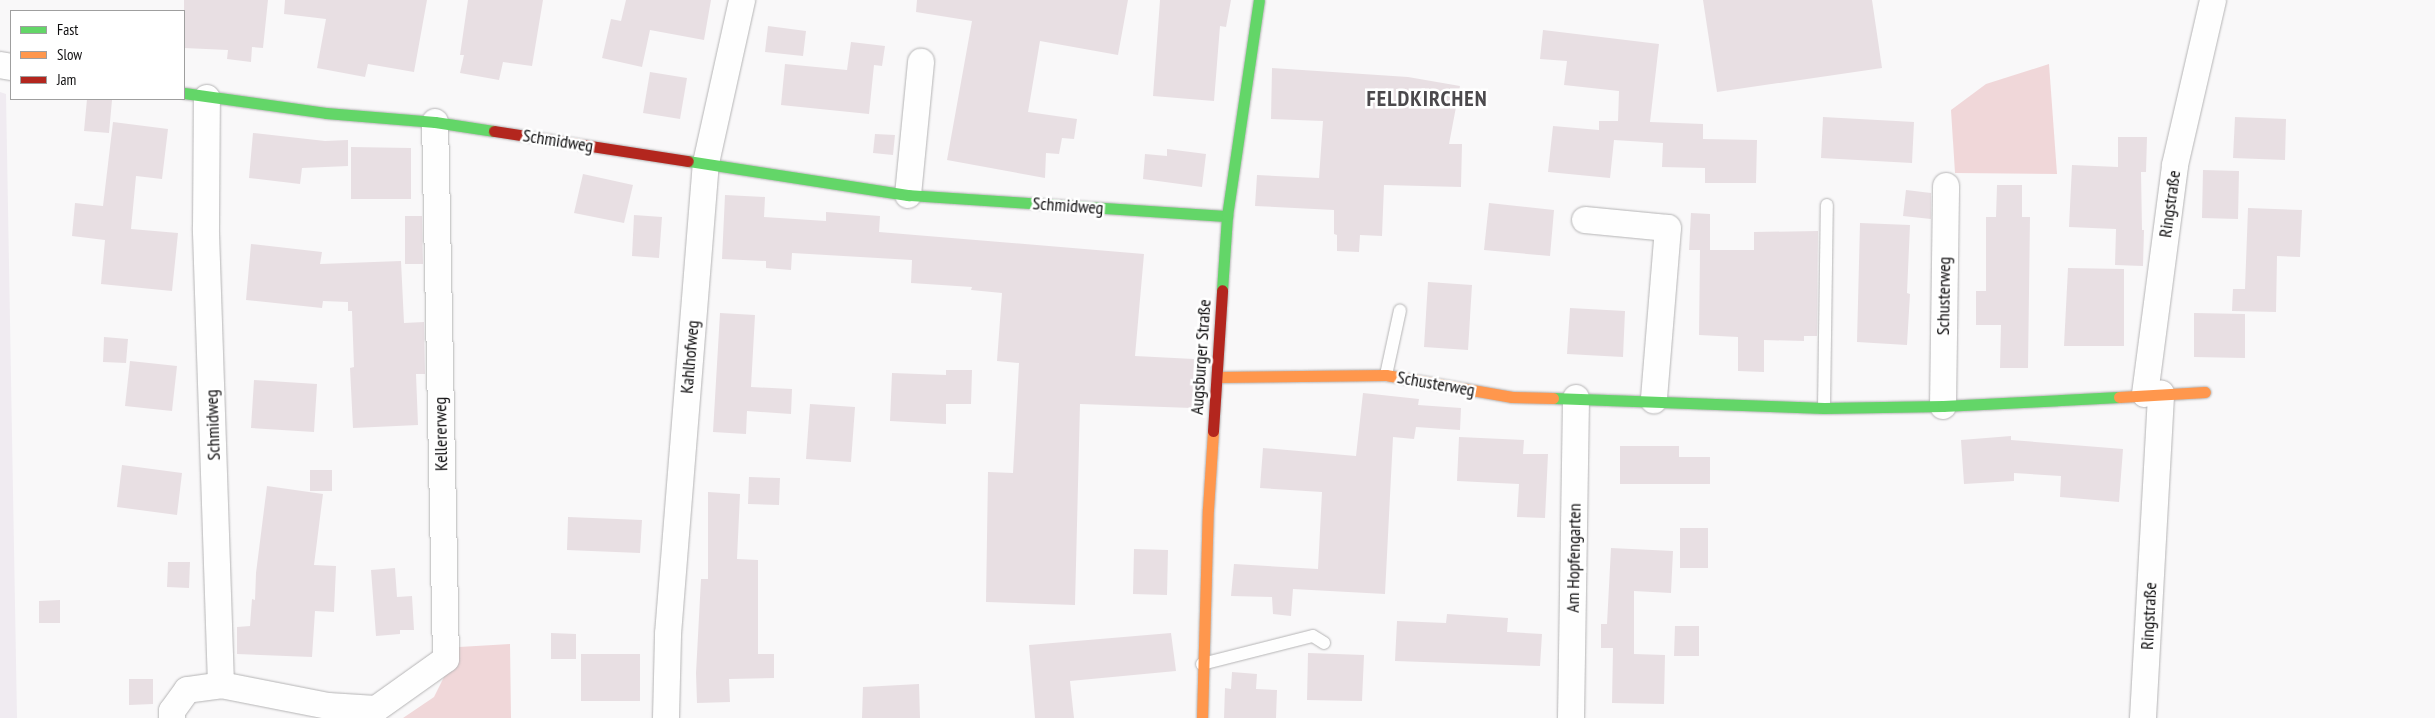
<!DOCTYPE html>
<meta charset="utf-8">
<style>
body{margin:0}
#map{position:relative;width:2435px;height:718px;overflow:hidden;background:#f9f8f9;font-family:"PT Sans Narrow",sans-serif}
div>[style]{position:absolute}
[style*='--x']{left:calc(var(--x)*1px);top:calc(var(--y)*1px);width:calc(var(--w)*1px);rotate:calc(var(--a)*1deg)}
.built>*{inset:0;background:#f0ebf1}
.green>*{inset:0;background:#f0d7d9}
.building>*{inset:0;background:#e8dfe3}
.roads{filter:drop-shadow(0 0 1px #b5b4b5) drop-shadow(0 0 1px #b5b4b5)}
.lane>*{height:12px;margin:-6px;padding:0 6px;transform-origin:6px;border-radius:6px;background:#fefefe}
.street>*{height:26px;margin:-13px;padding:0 13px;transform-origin:13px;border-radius:13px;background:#fefefe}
.fast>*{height:11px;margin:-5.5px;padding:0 5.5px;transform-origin:5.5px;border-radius:5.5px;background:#63d668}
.slow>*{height:11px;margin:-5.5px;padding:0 5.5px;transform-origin:5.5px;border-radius:5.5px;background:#ff974d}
.jam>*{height:11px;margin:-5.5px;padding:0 5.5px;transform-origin:5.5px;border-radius:5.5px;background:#b3261e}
span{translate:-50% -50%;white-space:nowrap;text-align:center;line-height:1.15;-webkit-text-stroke:5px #fff;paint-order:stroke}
.street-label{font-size:18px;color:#0f0e0f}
.district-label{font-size:22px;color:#4b494c;font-weight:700;letter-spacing:1px}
.legend{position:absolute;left:10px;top:10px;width:175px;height:90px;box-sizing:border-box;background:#fff;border:1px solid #9f9f9f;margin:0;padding:6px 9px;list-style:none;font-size:15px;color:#0f0e0f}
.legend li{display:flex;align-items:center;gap:10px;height:25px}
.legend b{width:25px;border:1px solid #9f9f9f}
</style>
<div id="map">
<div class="built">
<i style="clip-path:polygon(0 92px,6px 94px,17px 718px,0 718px)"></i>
</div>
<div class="green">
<i style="clip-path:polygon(2049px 64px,2057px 174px,1955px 173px,1951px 110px,1986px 84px)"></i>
<i style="clip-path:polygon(510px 644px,511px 718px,403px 718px,434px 697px,459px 647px)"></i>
</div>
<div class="building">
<i style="clip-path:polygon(184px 0,268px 0,263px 48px,252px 47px,251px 62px,227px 59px,228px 50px,184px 48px)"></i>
<i style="clip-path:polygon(285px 0,427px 0,414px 72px,368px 64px,365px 77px,317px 68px,326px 19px,284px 14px)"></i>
<i style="clip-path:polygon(468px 0,543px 0,532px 66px,503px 62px,499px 80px,460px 73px,464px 55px,460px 55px)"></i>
<i style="clip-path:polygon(626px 0,711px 0,704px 40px,650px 30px,642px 67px,602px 58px,611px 19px,621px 21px)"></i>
<i style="clip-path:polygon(917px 0,1128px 0,1118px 55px,1040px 41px,1028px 112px,1077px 119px,1074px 139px,1062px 138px,1059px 154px,1046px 153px,1045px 178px,947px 160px,972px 21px,916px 12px)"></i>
<i style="clip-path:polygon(1160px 0,1231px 0,1226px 27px,1220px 26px,1214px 101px,1153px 96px)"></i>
<i style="clip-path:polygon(1703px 0,1872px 0,1882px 68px,1717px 92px)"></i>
<i style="clip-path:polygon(768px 26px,806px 31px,803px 56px,765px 52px)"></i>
<i style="clip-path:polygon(1543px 30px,1659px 44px,1650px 122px,1703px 124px,1703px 139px,1757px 140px,1756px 183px,1705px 183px,1705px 168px,1662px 167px,1663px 143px,1614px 140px,1610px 178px,1548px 172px,1553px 126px,1599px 130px,1599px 121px,1618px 121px,1619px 91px,1564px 85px,1567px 61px,1540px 59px)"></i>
<i style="clip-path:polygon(851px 42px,885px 46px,882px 66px,874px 65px,869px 114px,781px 105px,785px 64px,847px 70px)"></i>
<i style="clip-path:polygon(1272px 68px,1408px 77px,1460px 86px,1449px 144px,1462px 144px,1461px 187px,1384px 185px,1382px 236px,1360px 235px,1359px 252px,1337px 251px,1337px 235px,1334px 234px,1334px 210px,1255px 206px,1257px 175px,1319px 178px,1323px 121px,1271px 119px)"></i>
<i style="clip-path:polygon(650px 72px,687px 78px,680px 119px,643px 113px)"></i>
<i style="clip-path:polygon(87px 99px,112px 100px,109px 133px,84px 131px)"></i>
<i style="clip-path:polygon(1823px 117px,1914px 122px,1912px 163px,1821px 158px)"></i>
<i style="clip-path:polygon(2235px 117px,2286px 119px,2285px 160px,2233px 158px)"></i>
<i style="clip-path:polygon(113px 122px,168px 129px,162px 179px,136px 176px,131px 229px,178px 233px,172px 291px,101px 284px,105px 240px,72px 236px,75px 203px,103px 206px)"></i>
<i style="clip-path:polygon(253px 133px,325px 141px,348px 140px,348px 166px,302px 168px,300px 184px,249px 178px)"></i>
<i style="clip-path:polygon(875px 134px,895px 135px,893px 155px,873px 153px)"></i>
<i style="clip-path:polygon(2118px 137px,2147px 137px,2146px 172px,2141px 172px,2142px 230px,2144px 230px,2143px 266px,2115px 265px,2116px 229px,2069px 227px,2072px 165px,2118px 167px)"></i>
<i style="clip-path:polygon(351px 147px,411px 148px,411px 199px,351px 199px)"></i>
<i style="clip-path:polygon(1167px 149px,1206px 154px,1202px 187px,1143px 179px,1145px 154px,1167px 156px)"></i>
<i style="clip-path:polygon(2203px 170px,2239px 171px,2238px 219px,2202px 218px)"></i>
<i style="clip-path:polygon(583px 174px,633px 185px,624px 223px,574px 213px)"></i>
<i style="clip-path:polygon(1997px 185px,2022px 185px,2022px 217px,2030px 217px,2028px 368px,2000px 368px,2001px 325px,1976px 325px,1976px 291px,1986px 291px,1986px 217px,1996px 217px)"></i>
<i style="clip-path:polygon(1906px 190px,1931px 193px,1931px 219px,1903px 216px)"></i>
<i style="clip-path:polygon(725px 195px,765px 197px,764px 217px,826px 221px,826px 212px,880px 216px,879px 232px,1144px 254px,1135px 356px,1194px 359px,1192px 408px,1080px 404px,1075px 605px,986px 602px,988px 472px,1013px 473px,1019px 363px,997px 361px,1002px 293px,971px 290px,972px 287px,911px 283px,912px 260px,792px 253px,791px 270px,766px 268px,766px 261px,722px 259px)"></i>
<i style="clip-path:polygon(1489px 203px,1554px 210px,1550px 256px,1484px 250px)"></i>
<i style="clip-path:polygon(2248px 208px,2302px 210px,2300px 257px,2277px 256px,2276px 312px,2232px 311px,2233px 289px,2245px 289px)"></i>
<i style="clip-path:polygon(1691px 213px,1710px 214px,1710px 250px,1689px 250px)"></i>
<i style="clip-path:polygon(634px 215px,662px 217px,659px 258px,632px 256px)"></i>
<i style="clip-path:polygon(405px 216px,422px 216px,423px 264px,405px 264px)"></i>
<i style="clip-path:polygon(1860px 223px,1910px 225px,1907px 293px,1910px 294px,1907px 345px,1857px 342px)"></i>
<i style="clip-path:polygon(1818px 231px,1817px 336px,1804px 336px,1804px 341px,1764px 340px,1764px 372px,1738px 371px,1738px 337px,1699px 335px,1700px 250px,1754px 250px,1754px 232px)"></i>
<i style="clip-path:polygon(251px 244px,322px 252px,320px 264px,401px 261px,404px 323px,424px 322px,425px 374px,416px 374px,418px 425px,353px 428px,350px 368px,354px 367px,352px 311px,348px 311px,348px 302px,323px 301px,322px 308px,246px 300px)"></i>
<i style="clip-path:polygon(2068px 268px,2124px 269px,2124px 346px,2064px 346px)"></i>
<i style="clip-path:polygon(1428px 282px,1472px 285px,1468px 350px,1424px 347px)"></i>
<i style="clip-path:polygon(1570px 308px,1625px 311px,1623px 357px,1567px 354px)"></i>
<i style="clip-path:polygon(720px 313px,755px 315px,751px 387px,792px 389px,791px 414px,747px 411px,746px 434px,713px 432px)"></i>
<i style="clip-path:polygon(2194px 313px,2245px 314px,2245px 358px,2194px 357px)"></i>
<i style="clip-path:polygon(104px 337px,128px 339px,126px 363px,103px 362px)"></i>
<i style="clip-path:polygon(130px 361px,177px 366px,172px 411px,125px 406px)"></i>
<i style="clip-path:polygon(946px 370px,972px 370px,971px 404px,946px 404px,946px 424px,890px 421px,892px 373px,946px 375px)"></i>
<i style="clip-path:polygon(254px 380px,317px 384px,314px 432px,251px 428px)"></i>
<i style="clip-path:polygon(1363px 393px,1419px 399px,1418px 405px,1461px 408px,1460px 430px,1416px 427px,1414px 439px,1393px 437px,1385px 594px,1293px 589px,1291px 616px,1273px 614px,1272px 597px,1231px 596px,1234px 564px,1318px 569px,1322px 492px,1260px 488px,1263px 448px,1356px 456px)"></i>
<i style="clip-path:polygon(810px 404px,855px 407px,851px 462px,806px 459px)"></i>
<i style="clip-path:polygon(2011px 436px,2011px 440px,2123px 449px,2119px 502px,2060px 497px,2061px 476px,2014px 473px,2014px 481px,1964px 484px,1961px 440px)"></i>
<i style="clip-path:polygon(1459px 437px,1524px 440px,1523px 454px,1548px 454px,1545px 518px,1517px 517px,1519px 484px,1457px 481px)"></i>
<i style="clip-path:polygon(1620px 446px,1679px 446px,1679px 457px,1710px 457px,1710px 484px,1620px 484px)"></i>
<i style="clip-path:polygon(122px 465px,182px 473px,177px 515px,117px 507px)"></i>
<i style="clip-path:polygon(310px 470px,332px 470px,332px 491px,310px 491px)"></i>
<i style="clip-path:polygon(749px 477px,780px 478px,779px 505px,748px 504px)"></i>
<i style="clip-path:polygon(267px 486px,323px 494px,314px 565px,336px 566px,334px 612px,315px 611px,312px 657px,237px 654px,237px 627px,250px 626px,252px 599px,255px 600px,256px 573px)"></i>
<i style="clip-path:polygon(708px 492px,740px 494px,737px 559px,758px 560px,758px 654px,774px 654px,774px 678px,729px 679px,730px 702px,697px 703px,696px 673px,701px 579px,708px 579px)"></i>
<i style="clip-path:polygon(568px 517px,642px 520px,640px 553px,567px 550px)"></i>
<i style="clip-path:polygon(1680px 528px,1708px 528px,1708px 568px,1680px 568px)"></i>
<i style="clip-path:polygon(1611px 548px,1673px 551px,1671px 593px,1634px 591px,1634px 654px,1665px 655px,1664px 704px,1612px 703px,1613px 648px,1601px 648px,1601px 624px,1607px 624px)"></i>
<i style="clip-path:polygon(1134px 549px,1168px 550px,1167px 595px,1133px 594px)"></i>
<i style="clip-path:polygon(168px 562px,190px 562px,189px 588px,167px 587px)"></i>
<i style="clip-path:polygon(395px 568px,397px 597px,412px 596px,414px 630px,400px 630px,400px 634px,376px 636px,371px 570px)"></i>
<i style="clip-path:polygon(60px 600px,60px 623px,39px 623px,39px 601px)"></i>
<i style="clip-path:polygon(1447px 614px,1508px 618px,1507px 632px,1542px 634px,1540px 666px,1395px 661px,1397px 621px,1446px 623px)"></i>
<i style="clip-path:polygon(1675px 626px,1699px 626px,1699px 656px,1674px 656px)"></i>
<i style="clip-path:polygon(551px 633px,576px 634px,576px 659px,551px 659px)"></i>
<i style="clip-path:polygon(1171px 633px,1176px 671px,1070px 681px,1074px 718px,1035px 718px,1029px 645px)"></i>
<i style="clip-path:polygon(1308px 653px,1364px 655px,1362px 701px,1307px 700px)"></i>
<i style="clip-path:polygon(581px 654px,640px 654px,640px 701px,581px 701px)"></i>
<i style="clip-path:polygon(1232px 672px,1257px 674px,1256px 689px,1277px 690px,1276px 718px,1224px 718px,1225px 688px,1231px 689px)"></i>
<i style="clip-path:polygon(129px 679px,153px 679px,153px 704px,129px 705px)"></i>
<i style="clip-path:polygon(919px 684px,920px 718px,862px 718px,863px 687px)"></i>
</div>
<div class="roads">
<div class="lane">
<i style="--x:1386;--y:375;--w:66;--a:-77.8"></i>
<i style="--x:1824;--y:408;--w:203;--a:-89.2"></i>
<i style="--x:1202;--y:664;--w:114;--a:-14.2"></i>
<i style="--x:1313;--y:636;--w:13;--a:32"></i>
</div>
<div class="street">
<i style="--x:0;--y:65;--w:11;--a:10"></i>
<i style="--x:908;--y:195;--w:134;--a:-84.4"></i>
<i style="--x:1585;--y:220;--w:83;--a:5.5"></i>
<i style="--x:1668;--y:228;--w:173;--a:94.7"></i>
<i style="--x:2145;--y:394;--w:231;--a:-82.5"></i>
<i style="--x:2175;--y:165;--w:169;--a:-77"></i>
<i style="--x:1943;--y:406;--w:220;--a:-89.2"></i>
<i style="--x:221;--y:685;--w:109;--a:11.1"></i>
<i style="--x:328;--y:706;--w:48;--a:3.6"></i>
<i style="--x:376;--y:709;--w:86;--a:-35.5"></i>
<i style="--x:446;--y:659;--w:537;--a:-91.17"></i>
<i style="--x:172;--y:718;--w:7;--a:-90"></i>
<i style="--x:172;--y:711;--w:26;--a:-54"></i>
<i style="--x:187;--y:690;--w:34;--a:-8"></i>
<i style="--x:221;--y:685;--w:457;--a:-91.9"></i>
<i style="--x:206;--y:228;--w:130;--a:-89.6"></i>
<i style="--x:666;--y:718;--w:84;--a:-88.6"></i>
<i style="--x:668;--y:634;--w:473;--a:-85.4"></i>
<i style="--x:706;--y:163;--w:167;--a:-77.5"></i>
<i style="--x:1571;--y:718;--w:320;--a:-89.1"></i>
<i style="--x:2143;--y:718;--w:325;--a:-86.8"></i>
</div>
<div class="fast">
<i style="--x:184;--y:93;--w:143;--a:8"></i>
<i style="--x:326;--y:113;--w:109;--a:4.7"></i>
<i style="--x:435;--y:122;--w:60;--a:8.7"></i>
<i style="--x:688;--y:161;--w:223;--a:8.8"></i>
<i style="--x:908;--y:195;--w:320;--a:3.8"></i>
<i style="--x:1222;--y:290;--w:74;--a:-86.1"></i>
<i style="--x:1227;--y:216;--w:218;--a:-81.6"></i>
<i style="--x:1553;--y:398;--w:271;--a:2.1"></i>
<i style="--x:1824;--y:408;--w:119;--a:-1"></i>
<i style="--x:1943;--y:406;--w:176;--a:-2.9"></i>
</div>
<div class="slow">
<i style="--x:1217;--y:377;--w:169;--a:-0.7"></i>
<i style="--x:1386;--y:375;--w:128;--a:9.9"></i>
<i style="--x:1512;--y:397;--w:41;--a:1.4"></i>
<i style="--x:2119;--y:397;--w:86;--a:-3.3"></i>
<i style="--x:1202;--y:718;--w:209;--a:-88.4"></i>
<i style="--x:1208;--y:509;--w:78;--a:-86.3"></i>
</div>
<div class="jam">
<i style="--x:494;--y:131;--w:196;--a:8.8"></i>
<i style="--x:1213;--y:431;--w:141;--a:-86.3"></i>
</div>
</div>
<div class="street-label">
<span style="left:558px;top:141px;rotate:9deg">Schmidweg</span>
<span style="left:2170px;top:204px;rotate:-82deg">Ringstraße</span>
<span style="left:1068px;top:206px;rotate:4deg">Schmidweg</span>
<span style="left:1944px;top:296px;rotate:-89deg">Schusterweg</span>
<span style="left:690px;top:357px;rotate:-85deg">Kahlhofweg</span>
<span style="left:1201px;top:357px;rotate:-86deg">Augsburger Straße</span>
<span style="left:1436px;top:384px;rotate:10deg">Schusterweg</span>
<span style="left:213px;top:425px;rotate:-92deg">Schmidweg</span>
<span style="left:441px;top:434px;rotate:-91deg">Kellererweg</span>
<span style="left:1574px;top:558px;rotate:-89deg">Am Hopfengarten</span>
<span style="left:2149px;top:616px;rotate:-87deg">Ringstraße</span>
</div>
<div class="district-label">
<span style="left:1427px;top:99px">FELDKIRCHEN</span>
</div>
<ul class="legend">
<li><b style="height:6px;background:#63d668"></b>Fast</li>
<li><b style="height:6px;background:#ff974d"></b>Slow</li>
<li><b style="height:6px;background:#b3261e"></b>Jam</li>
</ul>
</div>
